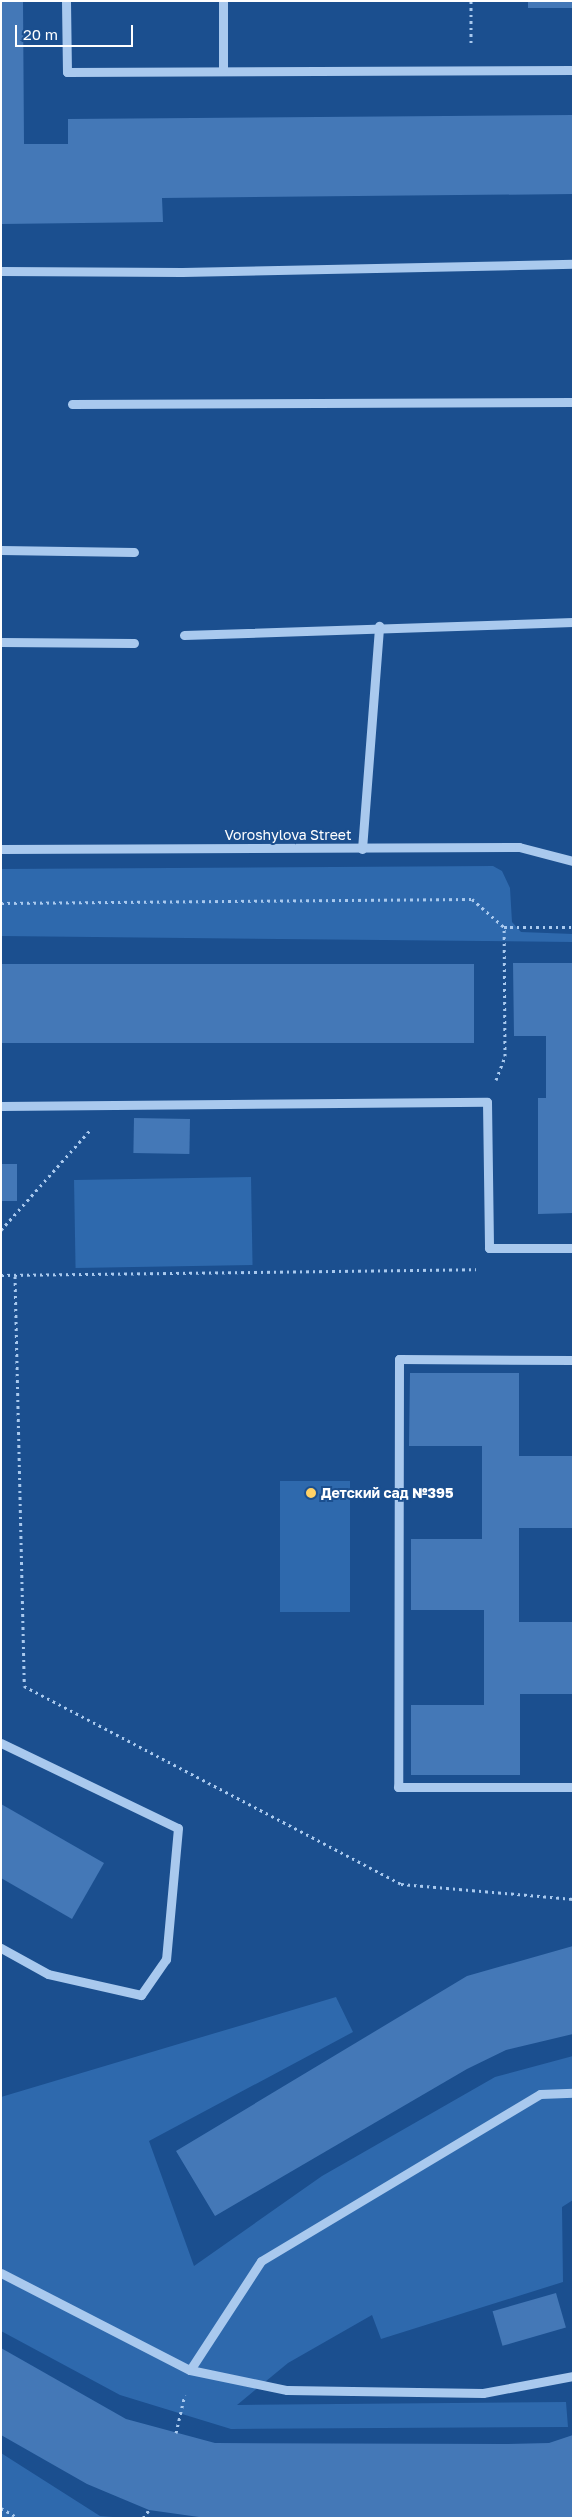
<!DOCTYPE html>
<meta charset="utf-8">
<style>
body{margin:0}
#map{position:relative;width:574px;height:2519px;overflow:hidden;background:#1b4f8f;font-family:"Golos Text",sans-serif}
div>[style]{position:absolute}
.green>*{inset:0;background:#2e69ad;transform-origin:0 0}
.building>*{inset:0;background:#4478b7;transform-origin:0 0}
.path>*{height:3px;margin-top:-1.5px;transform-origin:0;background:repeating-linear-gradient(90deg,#a9c9ee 0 2.5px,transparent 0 6.5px)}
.minor>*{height:9px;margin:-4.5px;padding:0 4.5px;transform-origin:4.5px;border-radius:4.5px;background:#a9c9ee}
.dots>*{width:14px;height:14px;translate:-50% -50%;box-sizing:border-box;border:2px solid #1b4f8f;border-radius:50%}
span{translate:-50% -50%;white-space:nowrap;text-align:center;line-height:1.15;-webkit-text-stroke:4px #1b4f8f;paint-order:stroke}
.street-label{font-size:14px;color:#fff}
.poi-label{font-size:14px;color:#fff;font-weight:700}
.left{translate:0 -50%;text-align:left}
.frame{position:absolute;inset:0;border:2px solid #fff;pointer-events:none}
.scale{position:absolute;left:15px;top:25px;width:118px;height:22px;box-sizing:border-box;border:2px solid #fff;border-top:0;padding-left:6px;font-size:15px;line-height:18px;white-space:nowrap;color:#fff;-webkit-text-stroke:4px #1b4f8f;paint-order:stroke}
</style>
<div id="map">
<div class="green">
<i style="clip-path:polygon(493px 866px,502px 871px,510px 888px,512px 922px,521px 932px,573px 934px,573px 942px,1px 936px,1px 869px)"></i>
<i style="left:251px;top:1177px;width:88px;height:177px;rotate:89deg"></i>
<i style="left:280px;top:1481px;width:70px;height:131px"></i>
<i style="clip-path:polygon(336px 1997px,353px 2032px,149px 2141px,194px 2266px,322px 2176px,495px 2077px,573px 2056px,573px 2200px,562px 2207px,563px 2282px,381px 2339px,372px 2315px,288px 2363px,237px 2405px,566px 2402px,568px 2427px,231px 2429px,120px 2395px,1px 2331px,1px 2097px)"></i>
<i style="clip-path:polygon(1px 2453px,100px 2516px,126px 2518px,1px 2518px)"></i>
</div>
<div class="building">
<i style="clip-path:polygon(1px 1px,23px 1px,24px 144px,68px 144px,68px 119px,573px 115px,573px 194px,162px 198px,163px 222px,1px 224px)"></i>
<i style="left:528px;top:1px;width:45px;height:7px"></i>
<i style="clip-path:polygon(513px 963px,573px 963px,573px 1213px,538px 1214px,538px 1098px,546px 1098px,546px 1036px,514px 1036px)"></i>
<i style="left:1px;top:964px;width:473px;height:79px"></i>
<i style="left:134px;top:1118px;width:56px;height:35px;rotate:1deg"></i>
<i style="left:1px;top:1164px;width:16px;height:37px"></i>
<i style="clip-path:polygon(410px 1373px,519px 1373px,519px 1456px,573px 1456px,573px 1528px,519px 1528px,519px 1622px,573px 1622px,573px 1694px,520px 1694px,520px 1775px,411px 1775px,411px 1705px,484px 1705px,484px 1610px,411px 1610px,411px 1539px,482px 1539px,482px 1446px,409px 1446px)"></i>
<i style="clip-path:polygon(1px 1804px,104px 1863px,72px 1919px,1px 1878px)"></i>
<i style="clip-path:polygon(573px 1946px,573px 2034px,506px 2050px,467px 2069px,215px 2216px,176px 2151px,467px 1976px)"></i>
<i style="left:556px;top:2293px;width:36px;height:66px;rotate:74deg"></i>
<i style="clip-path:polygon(1px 2348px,126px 2419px,215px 2443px,505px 2444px,549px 2443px,573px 2435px,573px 2518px,206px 2518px,149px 2510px,87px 2484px,1px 2435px)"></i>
</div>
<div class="path">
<i style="left:471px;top:1px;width:44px;rotate:90deg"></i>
<i style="left:1px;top:903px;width:471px;rotate:-0.5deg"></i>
<i style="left:472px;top:899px;width:43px;rotate:41.2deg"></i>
<i style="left:504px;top:927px;width:69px"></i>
<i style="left:496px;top:1080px;width:26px;rotate:-69deg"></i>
<i style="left:505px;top:1056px;width:129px;rotate:-90.4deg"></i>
<i style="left:1px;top:1230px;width:134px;rotate:-48.3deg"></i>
<i style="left:1px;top:1275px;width:475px;rotate:-0.7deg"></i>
<i style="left:15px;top:1276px;width:410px;rotate:88.7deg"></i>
<i style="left:24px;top:1686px;width:426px;rotate:27.7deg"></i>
<i style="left:401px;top:1884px;width:173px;rotate:5deg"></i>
<i style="left:176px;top:2433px;width:39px;rotate:-77deg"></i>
<i style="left:1px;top:2508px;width:20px;rotate:30deg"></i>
<i style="left:143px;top:2518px;width:10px;rotate:-53deg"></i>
</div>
<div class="minor">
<i style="left:66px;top:1px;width:71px;rotate:89.2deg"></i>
<i style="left:67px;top:72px;width:506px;rotate:-0.23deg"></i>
<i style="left:223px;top:70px;width:69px;rotate:-90deg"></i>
<i style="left:1px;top:271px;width:181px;rotate:0.3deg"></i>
<i style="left:182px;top:272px;width:391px;rotate:-1.2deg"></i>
<i style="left:72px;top:404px;width:501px;rotate:-0.23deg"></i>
<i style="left:1px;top:550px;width:133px;rotate:0.9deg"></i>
<i style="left:184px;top:635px;width:389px;rotate:-1.9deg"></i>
<i style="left:1px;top:642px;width:133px;rotate:0.4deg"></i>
<i style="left:1px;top:849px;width:518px;rotate:-0.22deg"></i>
<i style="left:519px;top:847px;width:56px;rotate:14.5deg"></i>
<i style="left:362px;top:849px;width:224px;rotate:-85.6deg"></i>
<i style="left:1px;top:1106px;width:486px;rotate:-0.5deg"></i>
<i style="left:487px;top:1102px;width:146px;rotate:89.2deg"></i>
<i style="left:489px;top:1248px;width:84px"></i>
<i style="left:573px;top:1360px;width:174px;rotate:-179.7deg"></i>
<i style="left:399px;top:1359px;width:428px;rotate:90.1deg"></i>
<i style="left:398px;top:1787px;width:175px"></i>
<i style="left:1px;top:1743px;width:196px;rotate:25.7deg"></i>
<i style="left:178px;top:1828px;width:132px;rotate:95.2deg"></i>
<i style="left:166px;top:1959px;width:44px;rotate:124.8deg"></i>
<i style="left:141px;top:1995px;width:95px;rotate:-167.3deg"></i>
<i style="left:48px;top:1974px;width:54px;rotate:-151deg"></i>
<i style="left:1px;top:2273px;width:212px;rotate:27.2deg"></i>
<i style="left:190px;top:2370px;width:99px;rotate:11.7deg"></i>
<i style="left:287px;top:2390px;width:196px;rotate:0.9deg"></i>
<i style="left:483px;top:2393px;width:92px;rotate:-10.7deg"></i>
<i style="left:190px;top:2370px;width:130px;rotate:-56.9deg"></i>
<i style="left:261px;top:2261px;width:325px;rotate:-30.9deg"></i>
<i style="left:540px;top:2094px;width:33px;rotate:-2deg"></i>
</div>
<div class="dots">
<i style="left:311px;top:1493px;background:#ffd166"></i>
</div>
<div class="street-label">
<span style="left:288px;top:835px">Voroshylova Street</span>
</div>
<div class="poi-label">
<span class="left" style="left:321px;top:1493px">Детский сад №395</span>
</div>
<div class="frame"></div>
<div class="scale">20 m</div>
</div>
